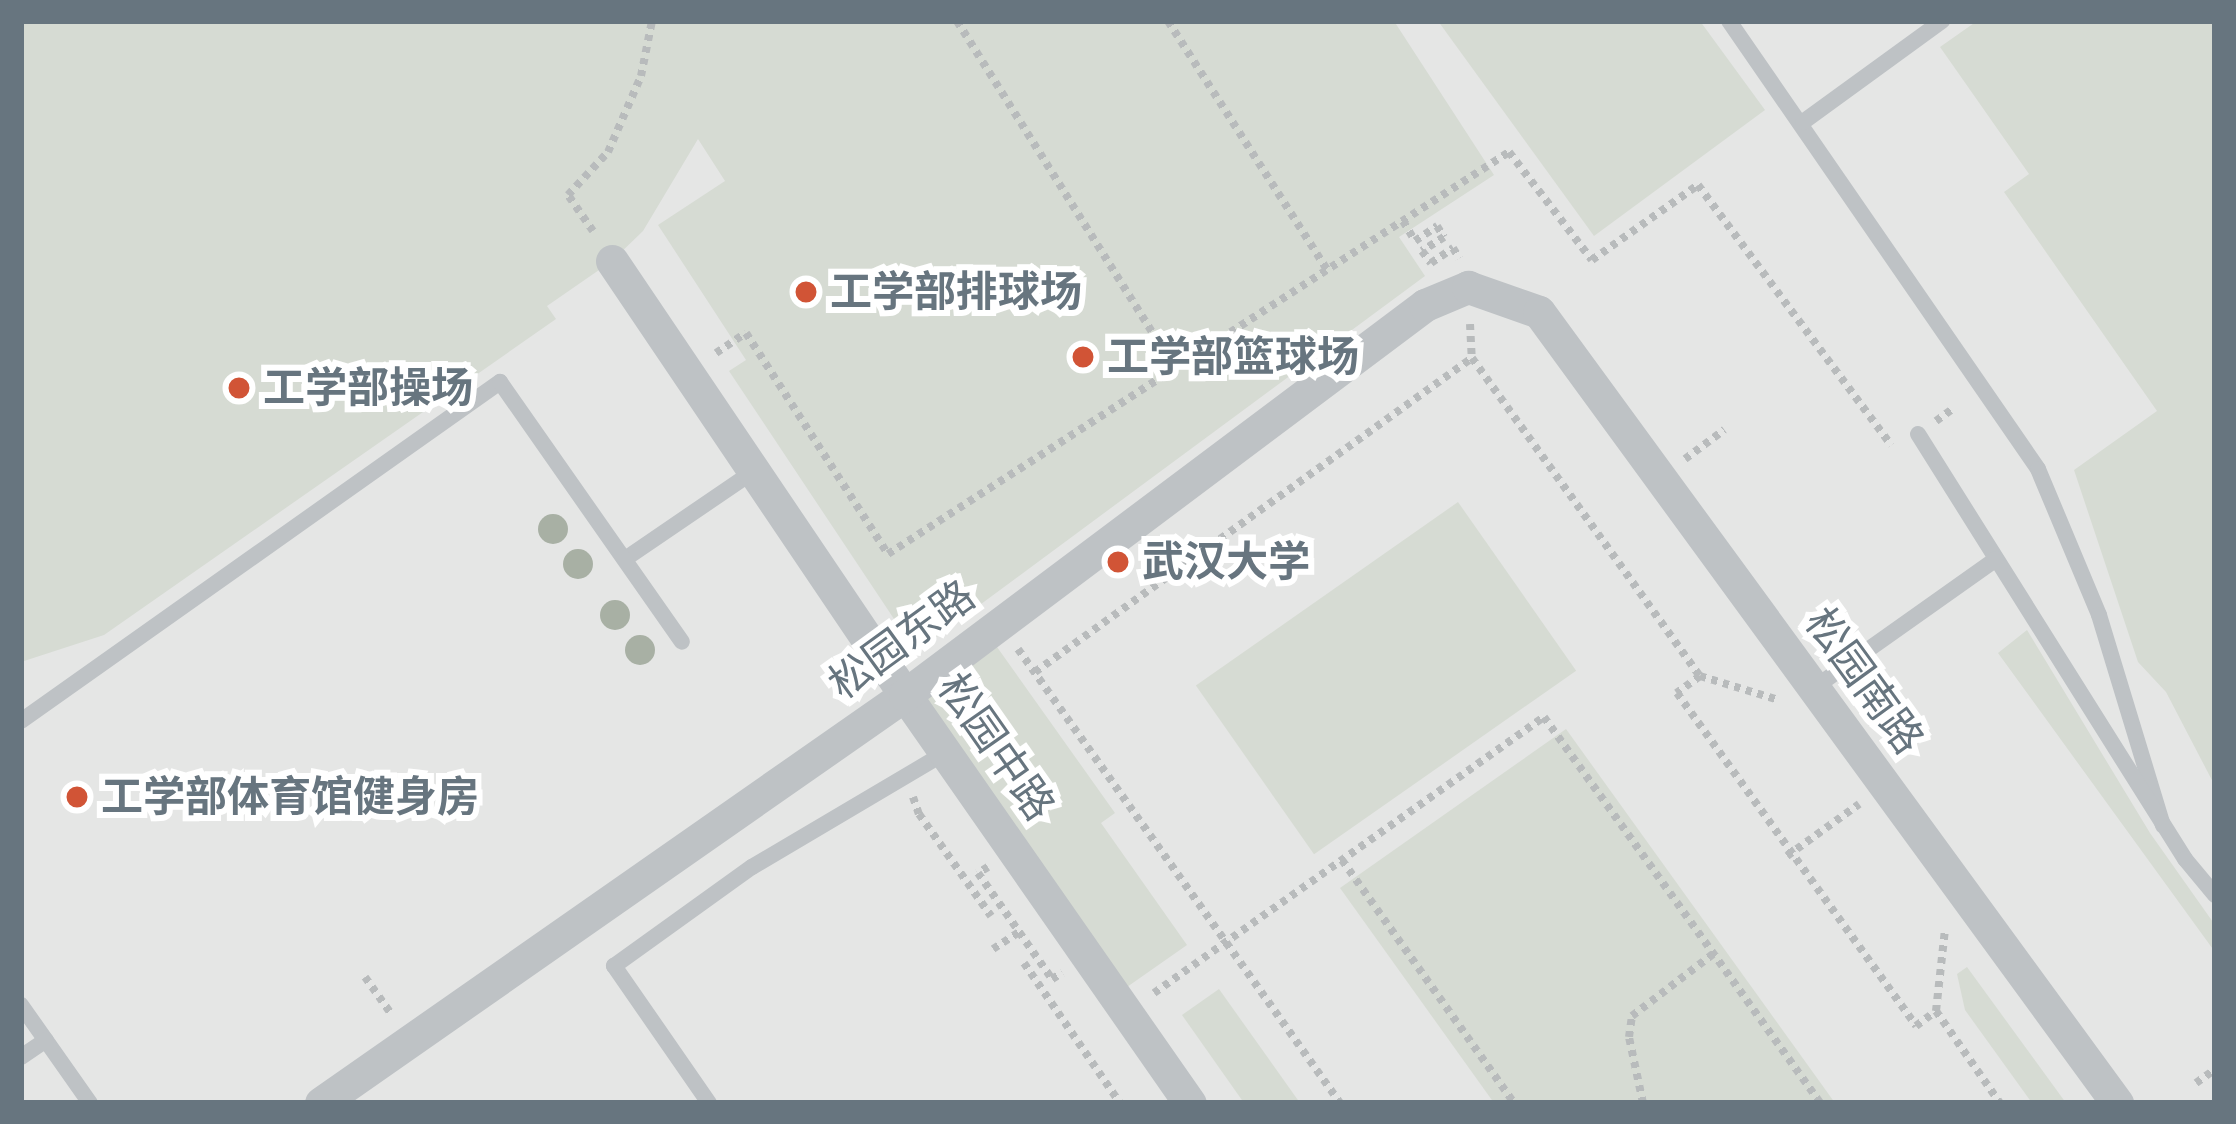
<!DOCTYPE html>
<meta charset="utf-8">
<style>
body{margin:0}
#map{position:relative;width:2236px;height:1124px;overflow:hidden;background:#f5f5f2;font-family:Roboto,"Noto Sans SC",sans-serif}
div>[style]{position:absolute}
.built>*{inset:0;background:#e5e6e5;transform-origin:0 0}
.green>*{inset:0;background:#d6dbd3;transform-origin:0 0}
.path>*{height:8px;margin-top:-4px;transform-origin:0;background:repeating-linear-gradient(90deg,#b8bbbc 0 6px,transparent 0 12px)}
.lane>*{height:16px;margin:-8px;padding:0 8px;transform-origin:8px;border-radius:8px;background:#bec2c5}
.street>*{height:33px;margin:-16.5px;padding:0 16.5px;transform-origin:16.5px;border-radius:16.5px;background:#bec2c5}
.trees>*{width:30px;height:30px;margin:-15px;border-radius:50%;background:#a8b0a4}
.dots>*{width:33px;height:33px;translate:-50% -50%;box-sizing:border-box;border:6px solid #fff;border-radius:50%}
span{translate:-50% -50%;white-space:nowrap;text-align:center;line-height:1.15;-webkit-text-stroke:12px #fff;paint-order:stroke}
.poi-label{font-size:42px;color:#67757f;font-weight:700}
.left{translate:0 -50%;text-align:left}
.street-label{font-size:42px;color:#67757f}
.frame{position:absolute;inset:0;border:24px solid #67757f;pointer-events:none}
</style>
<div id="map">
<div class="built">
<i style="left:21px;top:21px;width:2194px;height:1082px"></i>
</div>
<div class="green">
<i style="clip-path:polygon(21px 21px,1394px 21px,1494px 175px,1399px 237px,1425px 276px,916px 652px,729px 371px,746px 360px,658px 225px,725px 181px,698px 139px,643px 231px,612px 261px,547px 306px,556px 319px,104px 635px,21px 662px)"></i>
<i style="clip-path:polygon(1438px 21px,1700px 21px,1765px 110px,1594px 236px)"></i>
<i style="clip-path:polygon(1977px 21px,2215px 21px,2215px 786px,2166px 692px,2138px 662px,2074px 470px,2157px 411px,2004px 192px,2029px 174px,1940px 47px)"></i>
<i style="left:1458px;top:502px;width:206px;height:320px;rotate:55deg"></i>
<i style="clip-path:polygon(2027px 630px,2150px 833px,2215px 925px,2215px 952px,1998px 653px)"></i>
<i style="clip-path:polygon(997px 647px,1115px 813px,1101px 823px,1187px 945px,1127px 987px,926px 699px)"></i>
<i style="clip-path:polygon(1566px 729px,1835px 1103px,1494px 1103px,1340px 888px)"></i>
<i style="clip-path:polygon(1967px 967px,2066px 1103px,2032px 1103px,1965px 1010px,1957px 974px)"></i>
<i style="clip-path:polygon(1219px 989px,1300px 1103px,1244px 1103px,1182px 1015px)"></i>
</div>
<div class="path">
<i style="left:957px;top:21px;width:410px;rotate:57.9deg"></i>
<i style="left:1168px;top:21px;width:295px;rotate:57.4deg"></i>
<i style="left:1403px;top:221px;width:23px;rotate:59deg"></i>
<i style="left:1415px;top:241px;width:27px;rotate:-34deg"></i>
<i style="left:1437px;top:226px;width:13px;rotate:58deg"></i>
<i style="left:1444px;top:237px;width:26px;rotate:148deg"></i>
<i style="left:1422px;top:251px;width:15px;rotate:53deg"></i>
<i style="left:1431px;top:263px;width:27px;rotate:-34deg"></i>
<i style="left:1453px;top:248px;width:12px;rotate:59deg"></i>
<i style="left:593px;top:231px;width:44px;rotate:-124.8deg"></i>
<i style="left:568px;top:195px;width:59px;rotate:-47.1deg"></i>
<i style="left:608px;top:152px;width:83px;rotate:-66.5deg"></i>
<i style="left:641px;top:76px;width:56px;rotate:-78.7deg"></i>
<i style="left:1470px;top:324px;width:34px;rotate:87deg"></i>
<i style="left:1472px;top:358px;width:391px;rotate:54.4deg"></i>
<i style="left:1700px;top:676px;width:29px;rotate:144deg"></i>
<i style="left:1677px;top:693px;width:410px;rotate:54.3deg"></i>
<i style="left:1916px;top:1026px;width:25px;rotate:-37deg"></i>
<i style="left:1936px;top:1011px;width:112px;rotate:55.2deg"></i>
<i style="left:716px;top:353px;width:36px;rotate:-34deg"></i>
<i style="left:746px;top:333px;width:263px;rotate:57.3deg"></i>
<i style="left:888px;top:554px;width:740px;rotate:-32.92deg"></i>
<i style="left:1509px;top:152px;width:136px;rotate:52.5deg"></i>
<i style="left:1592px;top:260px;width:130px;rotate:-35.3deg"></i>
<i style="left:1698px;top:185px;width:324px;rotate:53.4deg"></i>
<i style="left:1936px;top:421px;width:22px;rotate:-36deg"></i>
<i style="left:1685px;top:459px;width:49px;rotate:-36.6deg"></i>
<i style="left:1018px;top:649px;width:557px;rotate:54.65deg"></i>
<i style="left:1035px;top:672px;width:538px;rotate:-35.7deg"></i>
<i style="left:1700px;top:676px;width:83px;rotate:16.9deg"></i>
<i style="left:913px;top:797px;width:18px;rotate:71deg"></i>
<i style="left:919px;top:814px;width:125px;rotate:54.8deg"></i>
<i style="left:1787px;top:856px;width:89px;rotate:-35.8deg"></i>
<i style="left:1342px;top:860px;width:298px;rotate:54.7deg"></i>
<i style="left:988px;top:867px;width:12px;rotate:149deg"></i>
<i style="left:978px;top:873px;width:129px;rotate:55.1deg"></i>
<i style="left:1052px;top:979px;width:12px;rotate:-31deg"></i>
<i style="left:993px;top:949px;width:31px;rotate:-33deg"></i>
<i style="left:1024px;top:963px;width:170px;rotate:55.6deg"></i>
<i style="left:365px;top:977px;width:47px;rotate:54.6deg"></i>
<i style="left:1154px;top:993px;width:478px;rotate:-35.3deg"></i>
<i style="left:1544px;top:717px;width:475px;rotate:54.4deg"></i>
<i style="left:1936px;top:1011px;width:82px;rotate:-83.7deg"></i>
<i style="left:2196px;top:1083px;width:24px;rotate:-36deg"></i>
<i style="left:1643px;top:1103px;width:67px;rotate:-102deg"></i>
<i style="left:1629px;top:1037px;width:21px;rotate:-82deg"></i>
<i style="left:1632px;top:1016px;width:102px;rotate:-37.4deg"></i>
</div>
<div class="lane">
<i style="left:1729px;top:21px;width:544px;rotate:55.4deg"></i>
<i style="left:2038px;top:469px;width:158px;rotate:67.3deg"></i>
<i style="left:2099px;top:615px;width:220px;rotate:73.1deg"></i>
<i style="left:1803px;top:122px;width:172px;rotate:-36deg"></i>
<i style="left:1918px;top:434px;width:502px;rotate:57.86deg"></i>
<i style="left:2185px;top:859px;width:47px;rotate:50.2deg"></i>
<i style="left:625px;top:559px;width:156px;rotate:-34.3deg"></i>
<i style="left:1814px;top:688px;width:223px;rotate:-35.3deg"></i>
<i style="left:21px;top:721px;width:587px;rotate:-35.29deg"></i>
<i style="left:500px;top:382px;width:317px;rotate:55deg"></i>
<i style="left:21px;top:1005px;width:120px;rotate:54.9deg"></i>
<i style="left:21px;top:1057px;width:30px;rotate:-34deg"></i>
<i style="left:709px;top:1103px;width:167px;rotate:-124.7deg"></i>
<i style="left:614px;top:966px;width:170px;rotate:-35.7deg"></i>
<i style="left:752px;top:867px;width:224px;rotate:-30.6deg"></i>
</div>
<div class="street">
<i style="left:612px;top:261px;width:524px;rotate:55.98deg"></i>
<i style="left:905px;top:695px;width:498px;rotate:55.1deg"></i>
<i style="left:321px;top:1103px;width:712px;rotate:-34.94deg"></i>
<i style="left:905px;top:695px;width:650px;rotate:-36.87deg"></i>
<i style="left:1425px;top:305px;width:47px;rotate:-22.7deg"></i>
<i style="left:1468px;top:287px;width:75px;rotate:19.4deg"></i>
<i style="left:1539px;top:312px;width:980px;rotate:53.84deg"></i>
</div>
<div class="trees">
<i style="left:553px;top:529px"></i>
<i style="left:578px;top:564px"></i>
<i style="left:615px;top:615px"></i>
<i style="left:640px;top:650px"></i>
</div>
<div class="dots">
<i style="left:806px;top:292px;background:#d15436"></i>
<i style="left:1083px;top:357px;background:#d15436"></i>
<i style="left:239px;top:388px;background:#d15436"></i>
<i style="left:1118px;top:562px;background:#d15436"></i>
<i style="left:77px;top:797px;background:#d15436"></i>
</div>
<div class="poi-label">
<span class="left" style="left:830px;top:292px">工学部排球场</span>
<span class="left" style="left:1107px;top:357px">工学部篮球场</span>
<span class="left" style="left:263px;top:388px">工学部操场</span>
<span class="left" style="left:1142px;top:562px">武汉大学</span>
<span class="left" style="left:101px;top:797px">工学部体育馆健身房</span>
</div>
<div class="street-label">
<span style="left:902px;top:640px;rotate:-36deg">松园东路</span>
<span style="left:1864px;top:681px;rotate:54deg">松园南路</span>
<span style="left:996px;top:747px;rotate:55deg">松园中路</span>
</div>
<div class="frame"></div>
</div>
